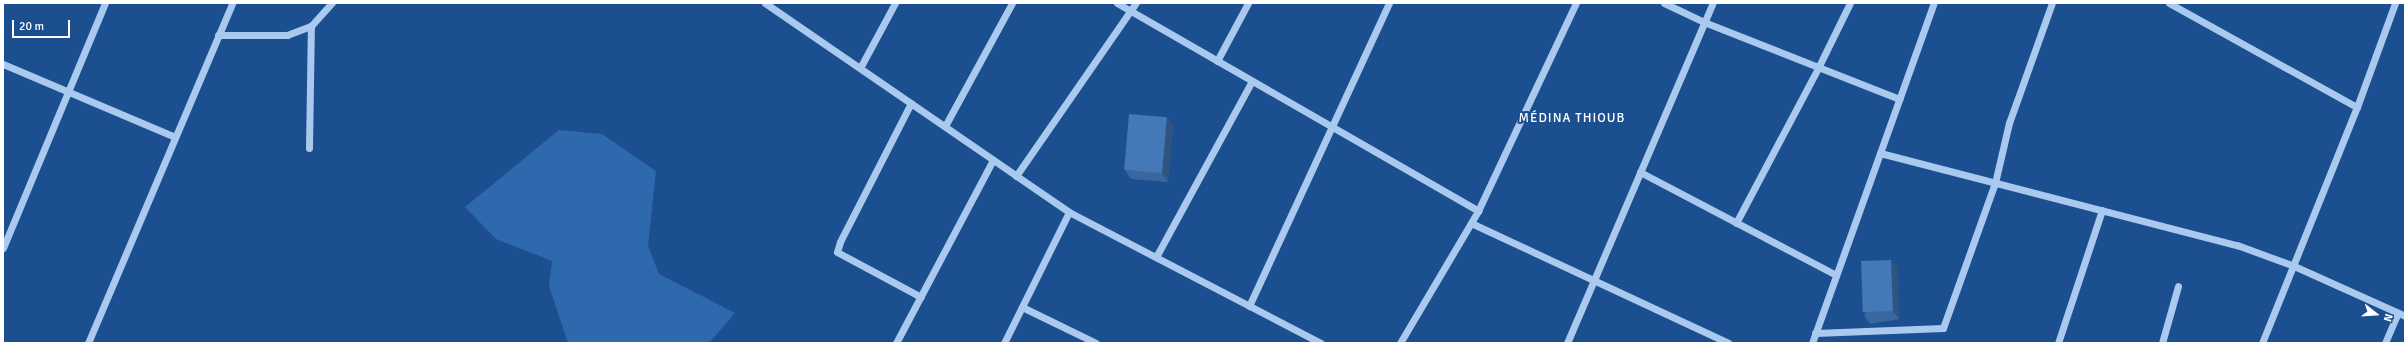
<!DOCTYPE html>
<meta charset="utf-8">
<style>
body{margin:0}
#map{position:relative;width:2408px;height:346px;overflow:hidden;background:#1b4f8f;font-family:Signika,sans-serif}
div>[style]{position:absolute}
.green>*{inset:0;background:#2e69ad}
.minor>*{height:7px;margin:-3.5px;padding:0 3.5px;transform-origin:3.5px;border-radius:3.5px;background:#a9c9ee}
.wall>*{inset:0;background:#3a679d}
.shaded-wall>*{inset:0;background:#305480}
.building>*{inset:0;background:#4478b7;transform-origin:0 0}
span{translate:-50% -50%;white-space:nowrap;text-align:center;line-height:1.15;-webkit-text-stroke:4px #1b4f8f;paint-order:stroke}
.quarter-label{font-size:13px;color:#fff;letter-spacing:1px}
.frame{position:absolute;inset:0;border:4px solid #fff;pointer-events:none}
.north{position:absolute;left:2356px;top:294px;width:40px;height:40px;-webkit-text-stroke:3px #1b4f8f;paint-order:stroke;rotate:107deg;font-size:11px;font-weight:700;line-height:16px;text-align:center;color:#fff}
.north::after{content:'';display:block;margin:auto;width:14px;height:18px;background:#fff;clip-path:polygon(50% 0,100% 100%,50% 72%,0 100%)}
.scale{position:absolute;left:12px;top:20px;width:58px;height:18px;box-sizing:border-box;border:2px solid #fff;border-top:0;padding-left:5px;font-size:12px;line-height:14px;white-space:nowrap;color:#fff;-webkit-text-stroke:3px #1b4f8f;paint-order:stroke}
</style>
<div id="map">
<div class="green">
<i style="clip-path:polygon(559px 130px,602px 134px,656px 171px,648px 246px,659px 274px,735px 313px,709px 343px,568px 343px,549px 286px,552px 261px,496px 239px,465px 207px)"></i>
</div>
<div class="minor">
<i style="left:765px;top:3px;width:369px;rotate:34.5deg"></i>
<i style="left:1069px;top:212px;width:284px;rotate:27.5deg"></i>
<i style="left:1117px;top:3px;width:417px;rotate:29.9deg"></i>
<i style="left:1664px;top:3px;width:44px;rotate:25.4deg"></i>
<i style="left:1704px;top:22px;width:210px;rotate:21.5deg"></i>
<i style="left:2169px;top:3px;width:215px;rotate:29deg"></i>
<i style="left:218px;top:35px;width:69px"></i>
<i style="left:287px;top:35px;width:26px;rotate:-21deg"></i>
<i style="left:311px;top:26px;width:31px;rotate:-48deg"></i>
<i style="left:1217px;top:61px;width:66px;rotate:-61.9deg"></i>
<i style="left:3px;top:64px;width:187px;rotate:23deg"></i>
<i style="left:860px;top:68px;width:74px;rotate:-61.7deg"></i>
<i style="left:911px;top:103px;width:156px;rotate:117.1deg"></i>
<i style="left:840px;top:242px;width:10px;rotate:107deg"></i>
<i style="left:837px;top:252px;width:95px;rotate:28.2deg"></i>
<i style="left:945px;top:126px;width:140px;rotate:-61.4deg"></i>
<i style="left:309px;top:148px;width:122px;rotate:-89.1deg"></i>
<i style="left:1880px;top:153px;width:369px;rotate:14.5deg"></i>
<i style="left:2237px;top:245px;width:61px;rotate:20.2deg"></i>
<i style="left:2294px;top:266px;width:122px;rotate:24.2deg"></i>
<i style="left:1640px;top:172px;width:221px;rotate:27.7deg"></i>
<i style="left:1016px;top:176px;width:211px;rotate:-55.3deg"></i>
<i style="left:1471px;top:223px;width:284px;rotate:25deg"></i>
<i style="left:1736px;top:223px;width:175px;rotate:-62.1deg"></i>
<i style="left:1818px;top:68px;width:72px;rotate:-63.8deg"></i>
<i style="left:3px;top:248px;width:265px;rotate:-67.4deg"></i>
<i style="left:1156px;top:257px;width:200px;rotate:-61.4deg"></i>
<i style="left:1249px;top:306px;width:334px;rotate:-65.2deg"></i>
<i style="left:1022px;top:307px;width:82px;rotate:25.9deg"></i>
<i style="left:1815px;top:333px;width:128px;rotate:-2.2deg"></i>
<i style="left:1943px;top:328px;width:154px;rotate:-70.3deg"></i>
<i style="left:1995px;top:183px;width:62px;rotate:-76.9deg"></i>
<i style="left:2009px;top:123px;width:127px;rotate:-70.3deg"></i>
<i style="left:88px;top:343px;width:369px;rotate:-67deg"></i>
<i style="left:896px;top:343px;width:207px;rotate:-62.1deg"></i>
<i style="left:1004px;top:343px;width:146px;rotate:-63.6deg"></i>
<i style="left:1400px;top:343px;width:153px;rotate:-59.4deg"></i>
<i style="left:1478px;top:211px;width:230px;rotate:-64.8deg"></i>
<i style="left:1567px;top:343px;width:370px;rotate:-66.8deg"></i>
<i style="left:1812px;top:343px;width:361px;rotate:-70.3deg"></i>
<i style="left:2058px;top:343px;width:140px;rotate:-71.7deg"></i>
<i style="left:2162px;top:343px;width:59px;rotate:-74.3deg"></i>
<i style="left:2262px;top:343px;width:254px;rotate:-68.1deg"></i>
<i style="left:2357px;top:107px;width:111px;rotate:-69.9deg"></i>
<i style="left:2385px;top:343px;width:33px;rotate:-67deg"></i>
</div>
<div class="wall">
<i style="clip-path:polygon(1173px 126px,1168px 182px,1131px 179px,1125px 170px)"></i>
<i style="clip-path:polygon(1897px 268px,1899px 319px,1870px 324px,1864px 315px)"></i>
</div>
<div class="shaded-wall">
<i style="clip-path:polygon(1167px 117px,1173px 126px,1168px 182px,1162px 173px)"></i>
<i style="clip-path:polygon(1891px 260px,1897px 268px,1899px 319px,1893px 311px)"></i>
</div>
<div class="building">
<i style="left:1129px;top:114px;width:38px;height:56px;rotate:5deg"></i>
<i style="left:1891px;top:260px;width:51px;height:30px;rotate:88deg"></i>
</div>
<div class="quarter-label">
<span style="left:1572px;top:118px">MÉDINA THIOUB</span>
</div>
<div class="frame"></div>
<div class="north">N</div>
<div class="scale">20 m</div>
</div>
